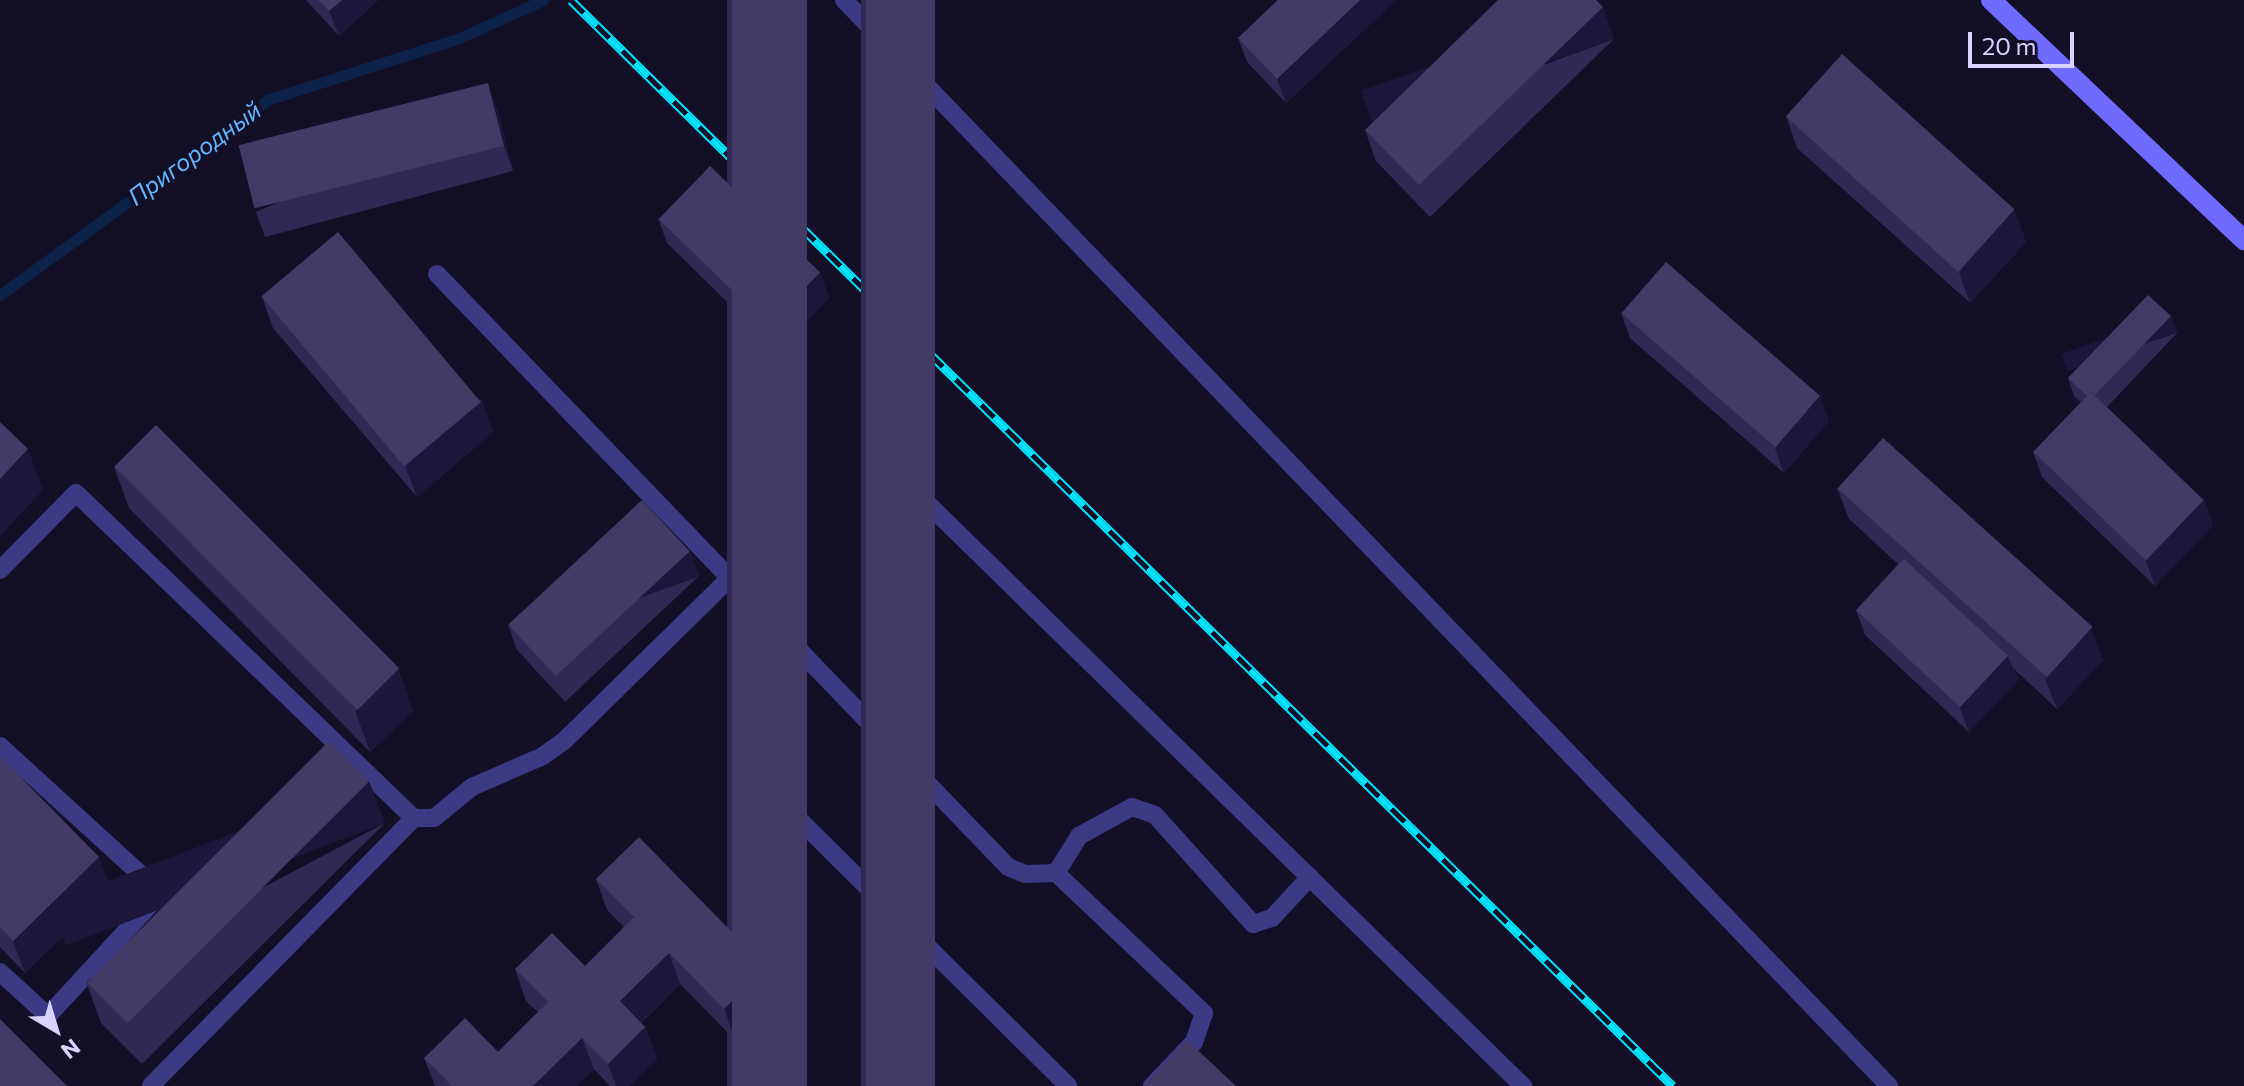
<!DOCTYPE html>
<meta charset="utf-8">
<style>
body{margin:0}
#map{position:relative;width:2244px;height:1086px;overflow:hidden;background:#130f26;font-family:Commissioner,sans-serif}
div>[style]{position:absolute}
.stream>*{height:11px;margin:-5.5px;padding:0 5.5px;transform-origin:5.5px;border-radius:5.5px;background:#0c2248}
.service>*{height:18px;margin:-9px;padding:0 9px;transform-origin:9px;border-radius:9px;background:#3d3a85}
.secondary>*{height:20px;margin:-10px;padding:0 10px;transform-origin:10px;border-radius:10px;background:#6f6bff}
.rail>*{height:9px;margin-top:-4.5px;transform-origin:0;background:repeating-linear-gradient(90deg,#130f26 0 18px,#00e5ff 0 36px);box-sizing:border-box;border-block:2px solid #00e5ff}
.wall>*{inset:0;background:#312854;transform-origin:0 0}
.shaded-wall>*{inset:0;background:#1d163a;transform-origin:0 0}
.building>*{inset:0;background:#433a66;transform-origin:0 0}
span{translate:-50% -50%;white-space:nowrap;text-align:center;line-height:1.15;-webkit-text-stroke:8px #130f26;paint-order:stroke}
.water-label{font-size:24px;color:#62b6ff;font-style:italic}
.north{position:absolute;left:16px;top:990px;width:80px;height:80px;-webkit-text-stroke:6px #130f26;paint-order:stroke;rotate:142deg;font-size:22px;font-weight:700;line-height:32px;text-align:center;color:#d9d4ff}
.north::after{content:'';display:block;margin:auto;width:28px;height:36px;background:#d9d4ff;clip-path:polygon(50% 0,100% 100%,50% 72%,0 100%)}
.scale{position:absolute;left:1968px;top:32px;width:106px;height:36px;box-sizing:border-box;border:4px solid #d9d4ff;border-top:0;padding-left:10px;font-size:24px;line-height:28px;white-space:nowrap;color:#d9d4ff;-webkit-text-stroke:6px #130f26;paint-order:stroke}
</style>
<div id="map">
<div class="stream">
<i style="left:0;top:295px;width:331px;rotate:-36.1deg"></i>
<i style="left:267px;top:100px;width:200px;rotate:-17.8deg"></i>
<i style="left:457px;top:39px;width:94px;rotate:-24.4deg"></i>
</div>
<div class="service">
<i style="left:844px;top:0;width:1507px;rotate:46.1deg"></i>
<i style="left:437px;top:274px;width:823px;rotate:46.08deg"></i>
<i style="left:1008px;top:867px;width:18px;rotate:22deg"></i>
<i style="left:1025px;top:874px;width:31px;rotate:-2deg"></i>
<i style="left:1056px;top:873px;width:204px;rotate:43.4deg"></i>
<i style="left:1204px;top:1013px;width:31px;rotate:109deg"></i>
<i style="left:1194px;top:1042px;width:61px;rotate:133.7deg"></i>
<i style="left:927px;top:503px;width:834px;rotate:44.37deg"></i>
<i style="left:0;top:570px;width:108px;rotate:-45.4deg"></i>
<i style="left:76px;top:493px;width:469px;rotate:43.9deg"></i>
<i style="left:414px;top:818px;width:375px;rotate:134.5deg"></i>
<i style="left:0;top:746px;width:218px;rotate:42.4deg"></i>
<i style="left:161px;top:893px;width:167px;rotate:132.6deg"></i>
<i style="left:48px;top:1016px;width:65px;rotate:-137.5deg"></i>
<i style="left:754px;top:775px;width:442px;rotate:44.7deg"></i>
<i style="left:414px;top:818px;width:20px"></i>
<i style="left:434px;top:818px;width:49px;rotate:-39.2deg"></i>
<i style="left:472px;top:787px;width:77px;rotate:-23.6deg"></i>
<i style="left:543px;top:756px;width:27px;rotate:-36deg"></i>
<i style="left:565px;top:740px;width:228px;rotate:-44.5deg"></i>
<i style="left:1056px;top:873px;width:44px;rotate:-58.1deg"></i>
<i style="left:1079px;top:836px;width:60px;rotate:-28.7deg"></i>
<i style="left:1132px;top:807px;width:24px;rotate:19deg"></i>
<i style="left:1155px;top:815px;width:147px;rotate:48deg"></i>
<i style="left:1253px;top:924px;width:20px;rotate:-18deg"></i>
<i style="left:1272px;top:918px;width:56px;rotate:-47.2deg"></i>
</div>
<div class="secondary">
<i style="left:1991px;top:0;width:349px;rotate:43.5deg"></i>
</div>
<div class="rail">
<i style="left:571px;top:0;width:1547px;rotate:44.58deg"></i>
</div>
<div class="wall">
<i style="clip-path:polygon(306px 0,378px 0,339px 36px)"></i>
<i style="left:727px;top:0;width:80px;height:1515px"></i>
<i style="left:861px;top:0;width:74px;height:1517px"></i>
<i style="clip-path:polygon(1278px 0,1396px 0,1286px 103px,1247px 62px,1238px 38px)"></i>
<i style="clip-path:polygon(1614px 39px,1430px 217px,1376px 161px,1365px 130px)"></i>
<i style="clip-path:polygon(497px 108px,513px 171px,265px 237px,256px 212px)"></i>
<i style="clip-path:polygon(1786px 116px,2014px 210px,2026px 242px,1970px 303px,1797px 148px)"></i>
<i style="clip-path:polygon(658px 218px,820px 273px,829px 298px,777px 351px,667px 243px)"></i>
<i style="clip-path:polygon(262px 297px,482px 401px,493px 432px,417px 497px,273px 328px)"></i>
<i style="clip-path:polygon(1621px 313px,1829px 421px,1784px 473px,1630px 338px)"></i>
<i style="clip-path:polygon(2171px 316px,2177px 333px,2107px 407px,2204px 500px,2213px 525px,2155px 586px,2042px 477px,2033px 452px,2081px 402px,2074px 396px,2068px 378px)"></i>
<i style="clip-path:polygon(114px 467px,398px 669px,413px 711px,370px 752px,129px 508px)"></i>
<i style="clip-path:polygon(1837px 488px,2091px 628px,2103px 660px,2057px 709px,2014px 669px,2018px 680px,1969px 732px,1865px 635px,1856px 610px,1898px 564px,1849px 519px)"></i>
<i style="clip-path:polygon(690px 551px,699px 576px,565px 702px,517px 650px,508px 625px)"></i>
<i style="clip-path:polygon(0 756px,111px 889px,25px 973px,0 947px)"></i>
<i style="clip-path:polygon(385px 823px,142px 1064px,101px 1023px,86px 981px)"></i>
<i style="clip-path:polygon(596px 879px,779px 999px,736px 1041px,680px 984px,641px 1023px,645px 1027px,657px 1059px,629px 1086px,610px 1086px,594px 1069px,576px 1086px,435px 1086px,424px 1058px,498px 1052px,538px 1012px,526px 1001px,515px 969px,585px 966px,624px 927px,607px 910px)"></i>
</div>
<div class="shaded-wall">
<i style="clip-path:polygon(342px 0,378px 0,339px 36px,329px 11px)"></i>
<i style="clip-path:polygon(1360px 0,1396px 0,1286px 103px,1277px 79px)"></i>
<i style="left:1603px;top:7px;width:34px;height:256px;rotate:71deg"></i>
<i style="clip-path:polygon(488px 83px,497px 108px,513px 171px,504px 146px)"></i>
<i style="clip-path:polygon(2014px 210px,2026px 242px,1970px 303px,1959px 272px)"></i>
<i style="clip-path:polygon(820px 273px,829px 298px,777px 351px,768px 326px)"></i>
<i style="left:2171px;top:316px;width:18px;height:116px;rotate:71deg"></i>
<i style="clip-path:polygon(1820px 396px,1829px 421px,1784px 473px,1775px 448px)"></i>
<i style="clip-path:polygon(482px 401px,493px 432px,417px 497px,405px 466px)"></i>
<i style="clip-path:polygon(28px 449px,43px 490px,0 536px,0 479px)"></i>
<i style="clip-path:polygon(2204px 500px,2213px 525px,2155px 586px,2146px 561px)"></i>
<i style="left:690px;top:551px;width:27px;height:184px;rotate:70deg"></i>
<i style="clip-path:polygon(2091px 628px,2103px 660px,2057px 709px,2045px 678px)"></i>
<i style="clip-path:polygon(2008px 656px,2018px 680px,1969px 732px,1960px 707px)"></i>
<i style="clip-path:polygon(398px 669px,413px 711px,370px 752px,355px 711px)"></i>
<i style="left:369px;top:781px;width:45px;height:342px;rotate:69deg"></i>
<i style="clip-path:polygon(99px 857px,111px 889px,25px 973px,13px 941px)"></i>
<i style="clip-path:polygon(669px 953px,680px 984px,631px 1032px,620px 1001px)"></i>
<i style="clip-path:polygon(767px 968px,779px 999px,736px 1041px,724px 1009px)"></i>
<i style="clip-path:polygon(645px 1027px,657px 1059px,629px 1086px,616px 1086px,608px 1064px)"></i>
<i style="clip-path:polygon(582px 1038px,594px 1069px,576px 1086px,533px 1086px)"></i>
</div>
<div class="building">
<i style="clip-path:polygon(319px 0,342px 0,329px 11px)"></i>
<i style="left:732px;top:0;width:75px;height:1515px"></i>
<i style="left:866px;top:0;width:69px;height:1517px"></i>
<i style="clip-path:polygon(1278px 0,1360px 0,1277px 79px,1238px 38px)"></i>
<i style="clip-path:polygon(1498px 0,1596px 0,1603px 7px,1419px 185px,1365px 130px)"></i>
<i style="left:1842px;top:54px;width:232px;height:84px;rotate:42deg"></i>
<i style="left:488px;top:83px;width:65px;height:257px;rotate:76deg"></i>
<i style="left:710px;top:166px;width:153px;height:74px;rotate:44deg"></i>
<i style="left:338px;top:232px;width:222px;height:100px;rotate:50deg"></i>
<i style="left:1666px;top:262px;width:204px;height:68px;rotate:41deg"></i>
<i style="clip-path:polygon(2148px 295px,2171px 316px,2095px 395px,2091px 392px,2087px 396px,2068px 378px)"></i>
<i style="left:2091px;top:392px;width:156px;height:83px;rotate:44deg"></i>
<i style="clip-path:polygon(0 422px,28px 449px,0 479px)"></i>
<i style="left:156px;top:425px;width:344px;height:59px;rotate:45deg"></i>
<i style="left:1883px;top:438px;width:282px;height:68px;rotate:42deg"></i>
<i style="left:642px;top:500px;width:70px;height:183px;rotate:47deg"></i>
<i style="left:1904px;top:559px;width:142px;height:70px;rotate:43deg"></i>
<i style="left:329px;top:741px;width:57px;height:342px;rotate:45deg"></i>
<i style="clip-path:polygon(0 756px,99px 857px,13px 941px,0 927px)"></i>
<i style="clip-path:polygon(639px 837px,767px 968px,724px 1009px,669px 953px,620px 1001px,645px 1027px,608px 1064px,582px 1038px,533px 1086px,452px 1086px,424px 1058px,465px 1018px,498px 1052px,548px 1002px,515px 969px,552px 933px,585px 966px,634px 917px,596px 879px)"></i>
<i style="clip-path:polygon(0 1019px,67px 1086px,0 1086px)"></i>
<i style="clip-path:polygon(1187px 1040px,1236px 1086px,1146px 1086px,1145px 1085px)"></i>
</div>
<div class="water-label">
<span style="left:194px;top:153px;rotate:-36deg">Пригородный</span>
</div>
<div class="north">N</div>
<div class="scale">20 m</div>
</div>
